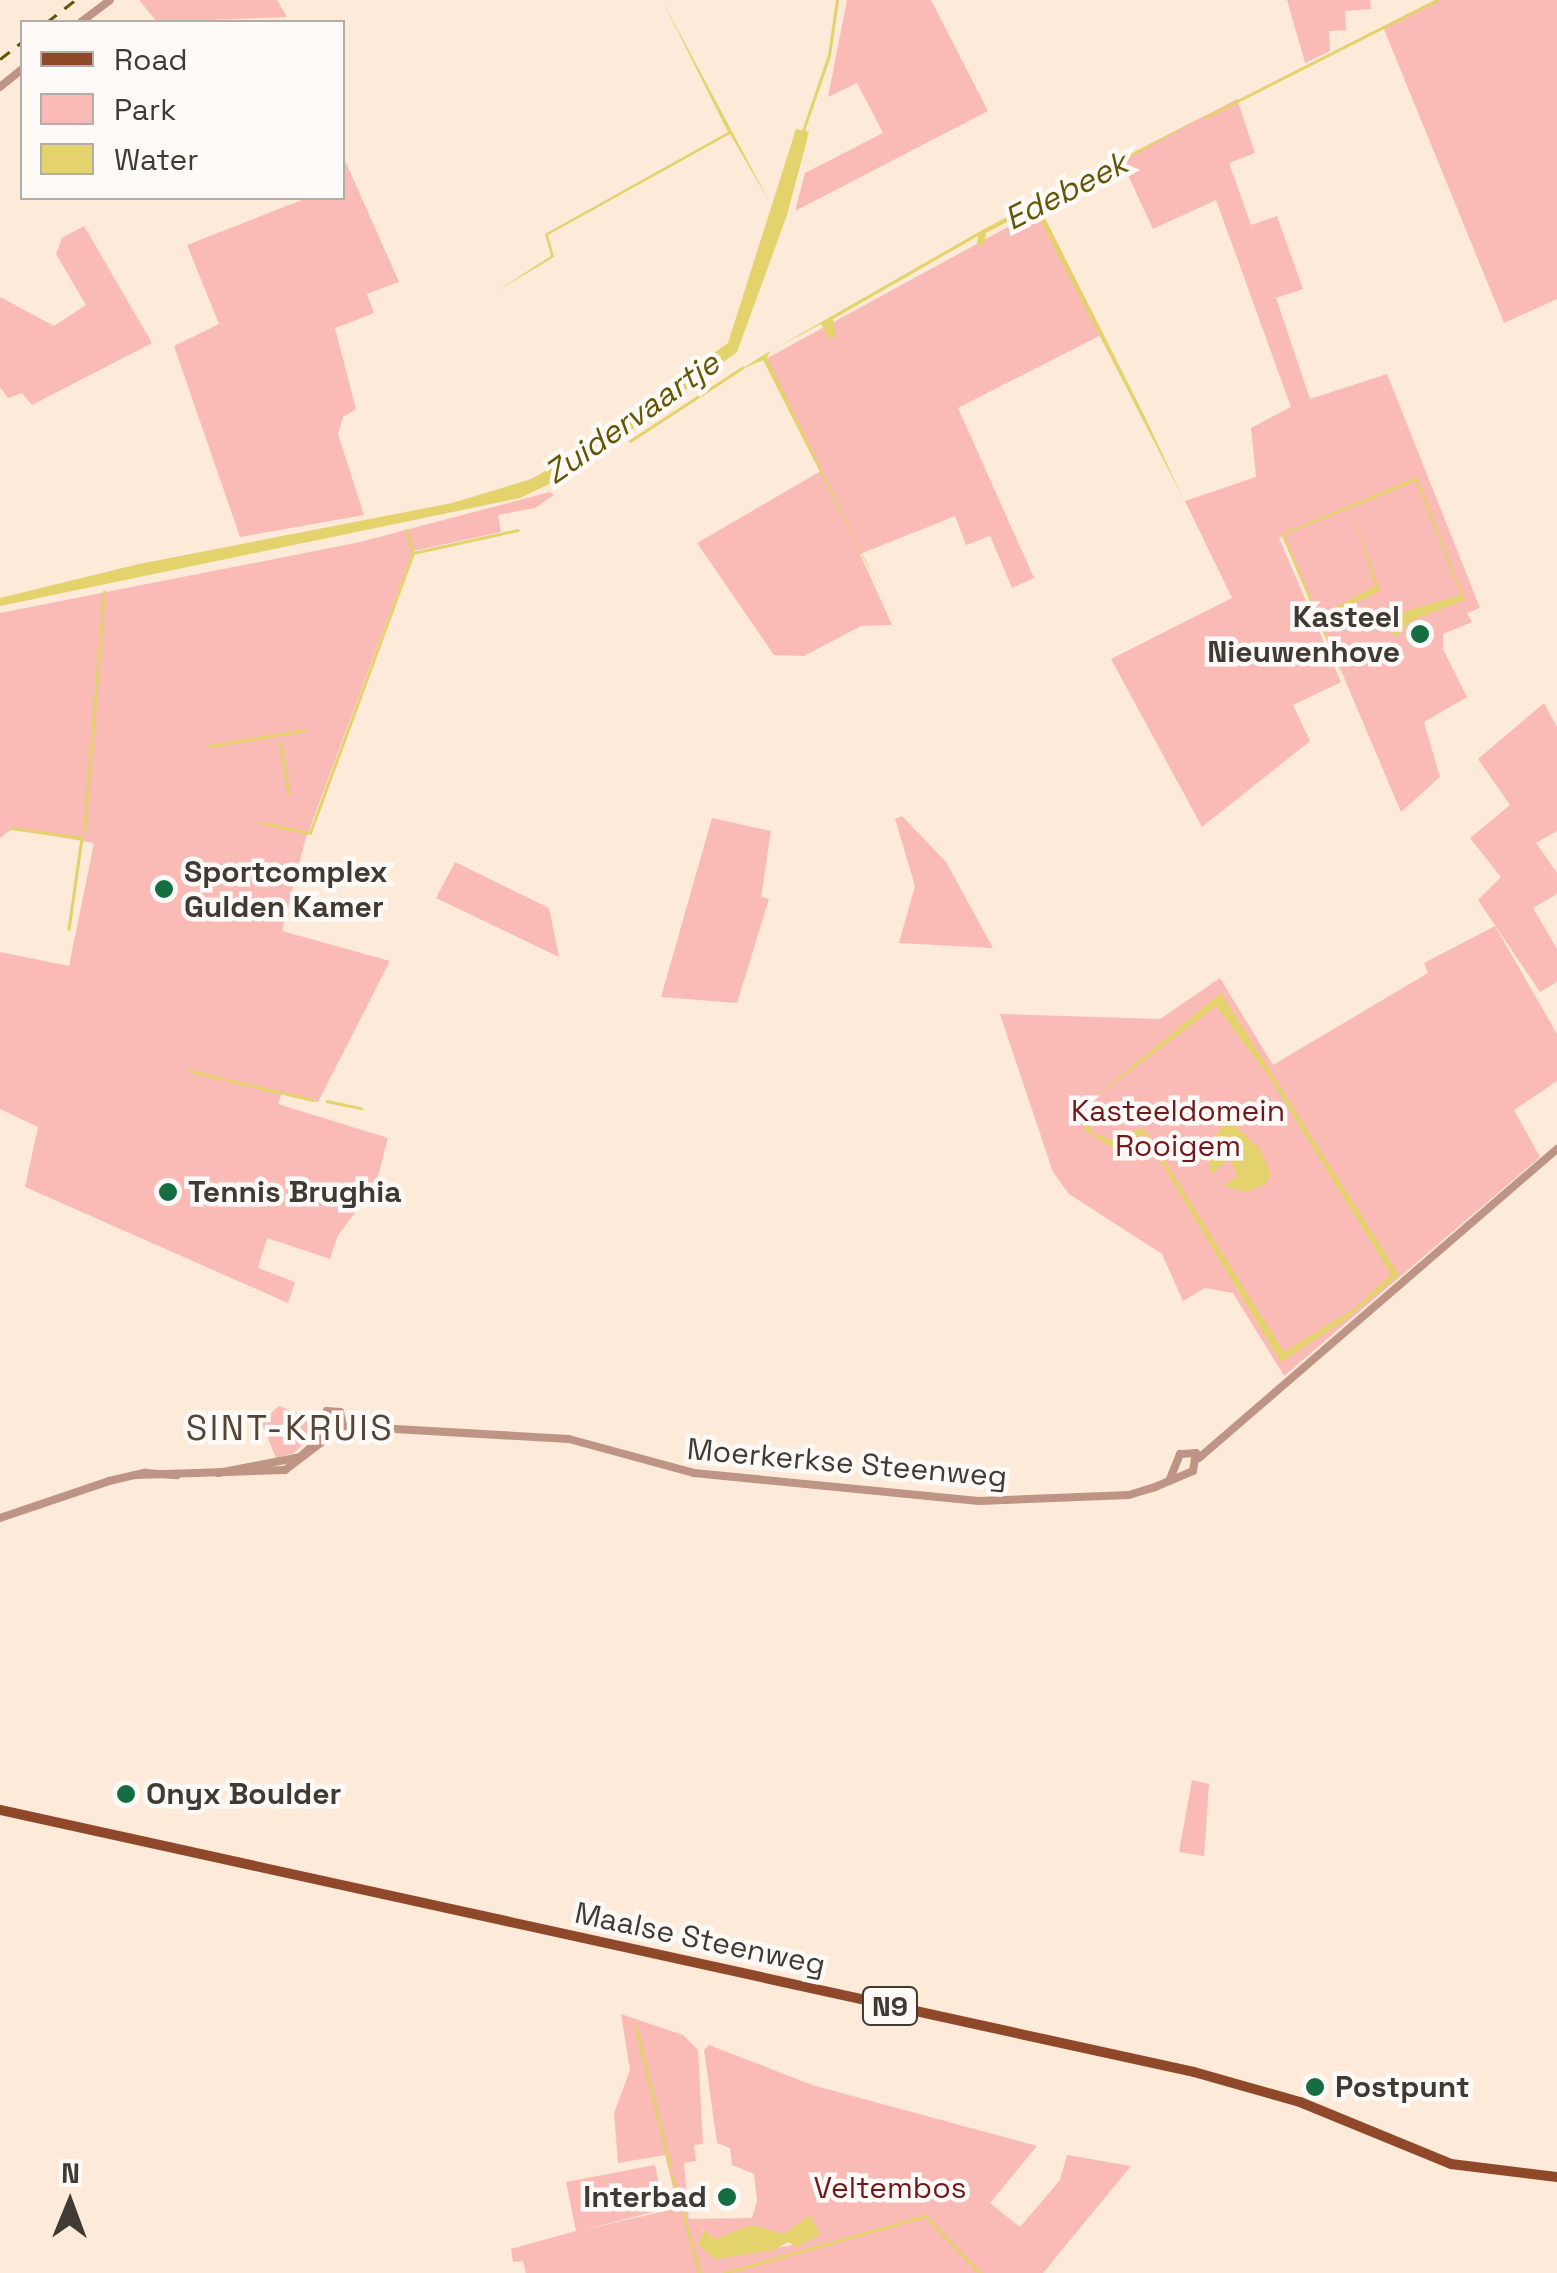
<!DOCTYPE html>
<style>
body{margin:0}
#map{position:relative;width:1557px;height:2273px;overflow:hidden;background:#feead9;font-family:"Space Grotesk",sans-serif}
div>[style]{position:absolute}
.green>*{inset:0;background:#fabbb6}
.water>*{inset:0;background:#e4d26d}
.stream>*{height:2.5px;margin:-1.25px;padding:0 1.25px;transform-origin:1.25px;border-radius:1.25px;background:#e4d26d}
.ferry>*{height:2.5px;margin-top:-1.25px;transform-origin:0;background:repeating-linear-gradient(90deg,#635705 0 12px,transparent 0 22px)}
.tertiary>*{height:8px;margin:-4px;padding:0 4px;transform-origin:4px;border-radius:4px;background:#be9584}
.primary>*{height:10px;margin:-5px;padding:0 5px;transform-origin:5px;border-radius:5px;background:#8f482a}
.dots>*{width:28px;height:28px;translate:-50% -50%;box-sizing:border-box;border:5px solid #fefaf7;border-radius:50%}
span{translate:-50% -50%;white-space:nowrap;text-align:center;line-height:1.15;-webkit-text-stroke:9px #fefaf7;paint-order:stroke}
.shield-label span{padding:2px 8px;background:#fefaf7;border:2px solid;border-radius:8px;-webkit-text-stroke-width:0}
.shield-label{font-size:28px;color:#413a33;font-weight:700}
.poi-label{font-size:30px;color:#413a33;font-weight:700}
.right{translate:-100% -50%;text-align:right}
.left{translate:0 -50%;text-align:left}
.park-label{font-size:30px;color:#71181b}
.street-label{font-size:30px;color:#413a33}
.water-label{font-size:32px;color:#635705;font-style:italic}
.quarter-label{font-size:35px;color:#554537;letter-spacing:2.5px}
.legend{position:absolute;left:20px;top:20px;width:325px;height:180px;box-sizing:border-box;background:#fefaf7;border:2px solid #b2ada9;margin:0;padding:12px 18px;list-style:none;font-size:30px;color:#413a33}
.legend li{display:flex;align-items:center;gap:20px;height:50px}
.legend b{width:50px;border:2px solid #b2ada9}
.north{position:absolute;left:20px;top:2153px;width:100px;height:100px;-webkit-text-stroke:8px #fefaf7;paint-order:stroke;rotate:1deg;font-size:28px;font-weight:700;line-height:40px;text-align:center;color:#413a33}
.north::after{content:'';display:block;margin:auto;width:35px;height:45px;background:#413a33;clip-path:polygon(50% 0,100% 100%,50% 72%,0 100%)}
</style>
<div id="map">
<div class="green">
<i style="clip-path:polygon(139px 0,277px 0,287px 17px,157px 22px)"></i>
<i style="clip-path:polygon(847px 0,931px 0,988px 111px,795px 211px,805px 173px,883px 133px,857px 83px,828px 97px)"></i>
<i style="clip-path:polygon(1287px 0,1370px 0,1371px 9px,1345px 11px,1346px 30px,1329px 31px,1330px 51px,1305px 63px)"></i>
<i style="clip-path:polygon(1439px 0,1557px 0,1557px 299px,1504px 323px,1383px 27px)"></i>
<i style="clip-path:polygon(1237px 99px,1255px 153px,1229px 163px,1251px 225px,1277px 216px,1303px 289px,1276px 298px,1310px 399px,1387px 374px,1480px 608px,1467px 613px,1472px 622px,1443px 634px,1443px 649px,1467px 697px,1424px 722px,1440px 777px,1401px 812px,1284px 536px,1279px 538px,1341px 682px,1293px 705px,1310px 741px,1202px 827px,1111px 659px,1232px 598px,1185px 501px,1256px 477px,1251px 428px,1291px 407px,1216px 200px,1153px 229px,1121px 160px)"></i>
<i style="clip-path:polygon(343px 156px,399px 282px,367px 294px,374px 313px,335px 328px,356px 409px,343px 417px,338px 434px,364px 515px,240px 537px,174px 346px,219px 324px,187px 245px,307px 198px,342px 198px)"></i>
<i style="clip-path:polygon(1039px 210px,1101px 335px,958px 408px,1034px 578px,1012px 588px,990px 536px,966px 545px,955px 516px,860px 554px,892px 625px,861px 626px,804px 656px,774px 655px,697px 543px,821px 471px,764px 360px)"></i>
<i style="clip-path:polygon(84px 226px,152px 343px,32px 405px,22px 393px,8px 398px,0 387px,0 297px,54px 326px,86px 305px,56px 254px,62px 238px)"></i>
<i style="clip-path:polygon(550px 492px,554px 495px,535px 508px,498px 515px,501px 532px,413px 551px,305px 841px,282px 931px,390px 961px,318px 1102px,282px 1092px,278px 1104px,388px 1138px,375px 1187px,338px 1235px,330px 1259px,267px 1238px,258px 1268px,295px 1282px,288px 1303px,25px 1187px,38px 1127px,0 1109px,0 952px,69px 966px,94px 843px,12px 829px,0 838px,0 613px,360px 542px)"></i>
<i style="clip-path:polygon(1544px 703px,1557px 727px,1557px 831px,1536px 843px,1557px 873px,1557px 894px,1533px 908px,1557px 949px,1557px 982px,1540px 992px,1478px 900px,1501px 877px,1470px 838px,1510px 805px,1478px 759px)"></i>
<i style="clip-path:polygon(902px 816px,946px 862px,993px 948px,899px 943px,915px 886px,895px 819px)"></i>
<i style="clip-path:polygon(712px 818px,771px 831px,761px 897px,769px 899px,737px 1003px,661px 997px)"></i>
<i style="clip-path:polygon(455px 862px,549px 908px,559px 957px,436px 898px)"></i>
<i style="clip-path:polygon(1495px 926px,1557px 1034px,1557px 1081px,1514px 1110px,1540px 1157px,1284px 1376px,1233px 1293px,1205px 1288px,1183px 1301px,1162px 1254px,1069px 1194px,1053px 1172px,1000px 1014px,1160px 1019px,1220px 978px,1273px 1065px,1428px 973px,1424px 963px)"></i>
<i style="clip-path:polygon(279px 1406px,305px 1416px,314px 1433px,294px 1453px,276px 1458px,264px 1428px,252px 1430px)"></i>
<i style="clip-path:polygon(1192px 1780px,1209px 1784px,1204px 1856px,1179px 1852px)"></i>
<i style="clip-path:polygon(evenodd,621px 2014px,683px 2035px,698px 2050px,703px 2144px,694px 2145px,696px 2161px,684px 2163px,689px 2219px,752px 2218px,757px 2201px,754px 2174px,732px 2165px,730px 2148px,717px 2143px,704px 2050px,709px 2045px,812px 2085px,1037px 2146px,990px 2203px,1020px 2227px,1060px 2180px,1067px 2155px,1131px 2166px,1043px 2273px,526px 2273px,523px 2261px,513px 2262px,511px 2249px,576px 2231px,566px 2182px,655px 2165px,664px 2209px,583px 2230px,678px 2208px,665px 2155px,618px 2163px,614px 2113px,630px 2070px,621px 2014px,810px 2215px,820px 2235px,798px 2244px,716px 2259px,700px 2245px,703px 2230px,715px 2239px,751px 2225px,784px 2234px,810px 2215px)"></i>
</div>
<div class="water">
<i style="clip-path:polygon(662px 0,769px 201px,730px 134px,548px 235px,554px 257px,497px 291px,551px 256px,545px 234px,728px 132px)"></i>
<i style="clip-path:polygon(1206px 115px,1040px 208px,1145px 417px,1184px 500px,1034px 208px,986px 233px,984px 245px,977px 244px,978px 236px,833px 319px,836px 337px,828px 337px,821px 324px,776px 348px,984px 229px)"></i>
<i style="clip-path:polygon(796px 129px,809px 132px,787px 215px,737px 352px,570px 475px,564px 460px,728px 343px)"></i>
<i style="clip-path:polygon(770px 351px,767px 358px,881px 592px,763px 360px,740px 370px)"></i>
<i style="clip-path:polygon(560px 463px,566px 476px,520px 498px,0 606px,0 598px,139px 564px,452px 503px,531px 479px)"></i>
<i style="clip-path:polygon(1417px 477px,1465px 600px,1412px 620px,1396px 637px,1387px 626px,1405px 611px,1461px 595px,1416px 481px,1284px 535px,1319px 616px,1375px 586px,1354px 514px,1380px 591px,1320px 619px,1344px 681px,1281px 534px)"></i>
<i style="clip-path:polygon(1221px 993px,1399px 1275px,1345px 1320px,1281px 1362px,1144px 1134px,1112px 1148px,1084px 1130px,1090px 1108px,1091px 1133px,1112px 1140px,1142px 1128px,1148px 1134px,1284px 1352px,1356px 1307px,1391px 1274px,1268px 1075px,1216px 1006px,1084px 1106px)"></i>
<i style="clip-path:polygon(1223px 1125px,1234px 1125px,1260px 1149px,1271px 1175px,1266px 1184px,1246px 1192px,1223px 1186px,1238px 1176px,1229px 1159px,1209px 1176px,1209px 1147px)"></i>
<i style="clip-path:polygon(810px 2215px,820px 2235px,796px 2247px,788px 2242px,774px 2250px,716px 2259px,698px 2245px,704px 2230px,715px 2239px,751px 2225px,784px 2234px)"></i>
</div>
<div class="stream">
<i style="left:1206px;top:117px;width:259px;rotate:-26.9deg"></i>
<i style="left:802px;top:134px;width:83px;rotate:-71.1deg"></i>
<i style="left:829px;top:55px;width:56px;rotate:-81.7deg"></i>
<i style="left:630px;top:441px;width:134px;rotate:-33.1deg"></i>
<i style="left:407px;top:530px;width:24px;rotate:75deg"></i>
<i style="left:413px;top:553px;width:107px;rotate:-12.4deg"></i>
<i style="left:280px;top:742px;width:53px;rotate:80.2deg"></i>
<i style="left:209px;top:746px;width:97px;rotate:-9.5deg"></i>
<i style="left:263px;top:823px;width:48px;rotate:12deg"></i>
<i style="left:310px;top:833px;width:298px;rotate:-69.8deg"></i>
<i style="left:11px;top:828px;width:72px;rotate:8deg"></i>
<i style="left:82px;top:838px;width:92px;rotate:98.1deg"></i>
<i style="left:84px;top:832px;width:241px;rotate:-85.2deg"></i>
<i style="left:188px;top:1070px;width:34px;rotate:15deg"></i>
<i style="left:227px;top:1080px;width:88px;rotate:13.1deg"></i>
<i style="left:327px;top:1101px;width:35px;rotate:12deg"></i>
<i style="left:636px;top:2026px;width:147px;rotate:76.2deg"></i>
<i style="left:673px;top:2177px;width:100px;rotate:74.3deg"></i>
<i style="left:724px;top:2273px;width:210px;rotate:-15.8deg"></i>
<i style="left:926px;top:2216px;width:79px;rotate:46.5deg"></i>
</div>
<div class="ferry">
<i style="left:47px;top:22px;width:36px;rotate:-38deg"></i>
<i style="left:0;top:59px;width:28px;rotate:-38deg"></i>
</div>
<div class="tertiary">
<i style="left:81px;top:22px;width:36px;rotate:-37deg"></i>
<i style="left:0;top:87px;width:28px;rotate:-39deg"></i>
<i style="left:343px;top:1426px;width:226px;rotate:3.3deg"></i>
<i style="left:569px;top:1439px;width:130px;rotate:15.2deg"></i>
<i style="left:694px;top:1473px;width:286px;rotate:5.6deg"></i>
<i style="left:979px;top:1501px;width:150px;rotate:-2.3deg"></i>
<i style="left:1129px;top:1495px;width:27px;rotate:-17deg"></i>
<i style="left:1155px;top:1487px;width:41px;rotate:-22.8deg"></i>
<i style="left:1193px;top:1471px;width:18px;rotate:-81deg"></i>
<i style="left:1196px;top:1453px;width:16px;rotate:176deg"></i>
<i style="left:1180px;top:1454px;width:29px;rotate:112deg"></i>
<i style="left:1199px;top:1458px;width:473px;rotate:-40.8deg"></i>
<i style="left:218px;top:1473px;width:84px;rotate:-11deg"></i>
<i style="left:300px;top:1457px;width:25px;rotate:-42deg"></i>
<i style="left:319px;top:1440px;width:30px;rotate:-75deg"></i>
<i style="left:327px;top:1411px;width:13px;rotate:4deg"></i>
<i style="left:340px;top:1412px;width:14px;rotate:78deg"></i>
<i style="left:135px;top:1475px;width:150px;rotate:-1.9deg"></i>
<i style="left:285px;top:1470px;width:73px;rotate:-37.2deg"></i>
<i style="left:0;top:1518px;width:115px;rotate:-18.7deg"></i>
<i style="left:109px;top:1481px;width:37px;rotate:-13deg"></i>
<i style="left:145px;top:1473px;width:32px;rotate:4deg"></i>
</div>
<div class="primary">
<i style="left:0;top:1810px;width:1222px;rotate:12.38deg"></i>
<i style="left:1194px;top:2072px;width:110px;rotate:15.8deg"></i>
<i style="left:1300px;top:2102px;width:163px;rotate:22.3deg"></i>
<i style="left:1451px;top:2164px;width:107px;rotate:7deg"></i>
</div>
<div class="dots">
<i style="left:1420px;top:634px;background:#156e42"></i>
<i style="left:164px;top:889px;background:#156e42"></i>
<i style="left:168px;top:1192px;background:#156e42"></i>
<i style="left:126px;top:1794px;background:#156e42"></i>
<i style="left:1315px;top:2087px;background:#156e42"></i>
<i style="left:727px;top:2197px;background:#156e42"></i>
</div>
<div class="shield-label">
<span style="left:890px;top:2006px">N9</span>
</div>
<div class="poi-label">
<span class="right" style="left:1400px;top:634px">Kasteel<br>Nieuwenhove</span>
<span class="left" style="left:184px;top:889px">Sportcomplex<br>Gulden Kamer</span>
<span class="left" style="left:188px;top:1192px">Tennis Brughia</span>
<span class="left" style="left:146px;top:1794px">Onyx Boulder</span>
<span class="left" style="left:1335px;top:2087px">Postpunt</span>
<span class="right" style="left:707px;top:2197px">Interbad</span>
</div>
<div class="park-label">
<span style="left:1178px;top:1128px">Kasteeldomein<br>Rooigem</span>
<span style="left:890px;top:2188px">Veltembos</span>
</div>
<div class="street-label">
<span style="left:847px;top:1463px;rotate:5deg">Moerkerkse Steenweg</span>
<span style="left:700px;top:1939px;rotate:12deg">Maalse Steenweg</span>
</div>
<div class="water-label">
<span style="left:1066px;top:191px;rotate:-27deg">Edebeek</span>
<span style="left:632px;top:418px;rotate:-35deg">Zuidervaartje</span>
</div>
<div class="quarter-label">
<span style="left:290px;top:1428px">SINT-KRUIS</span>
</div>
<ul class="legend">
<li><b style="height:12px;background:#8f482a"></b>Road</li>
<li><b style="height:28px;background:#fabbb6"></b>Park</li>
<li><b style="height:28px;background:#e4d26d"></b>Water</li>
</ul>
<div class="north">N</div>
</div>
